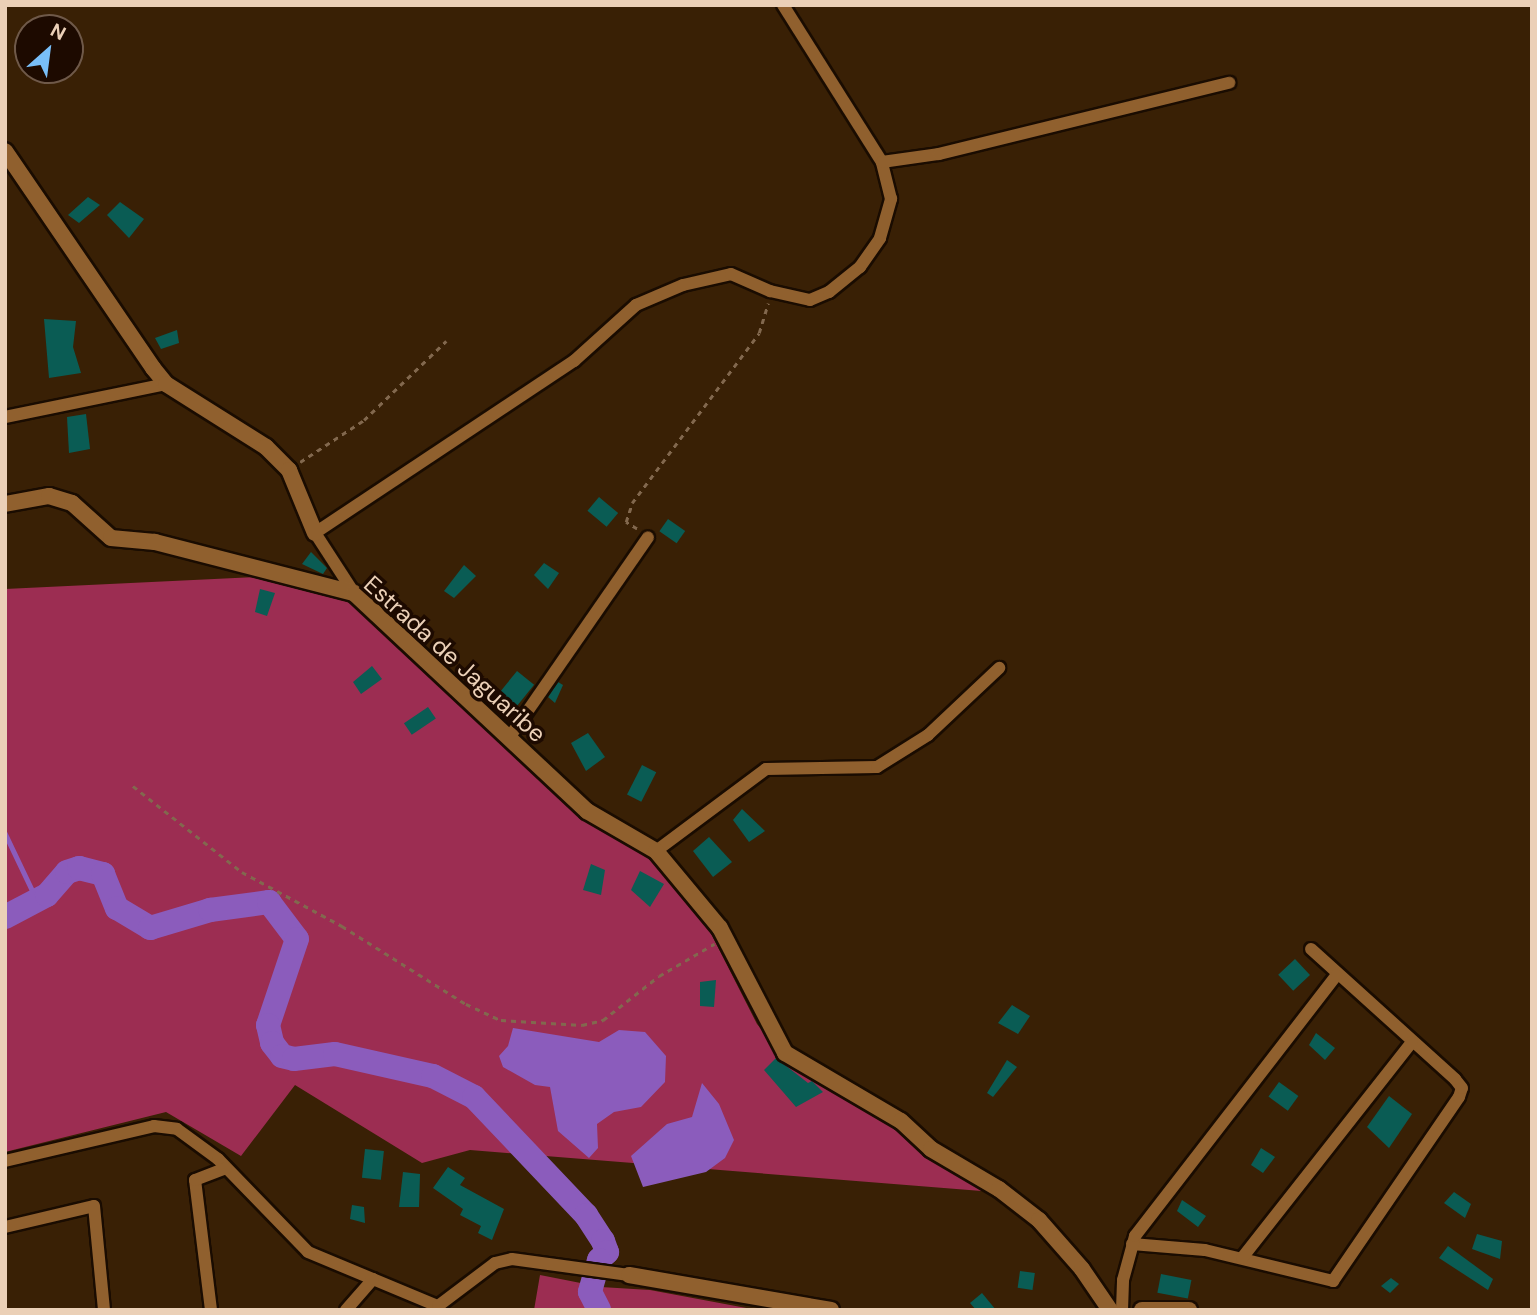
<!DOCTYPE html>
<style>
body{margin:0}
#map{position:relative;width:1537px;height:1315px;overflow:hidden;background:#392005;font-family:"DM Sans",sans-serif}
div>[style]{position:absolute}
.forest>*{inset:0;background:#9c2d52}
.water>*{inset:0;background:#8b5cbc}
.stream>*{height:4.5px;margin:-2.25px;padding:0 2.25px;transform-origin:2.25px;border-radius:2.25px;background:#8b5cbc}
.river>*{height:24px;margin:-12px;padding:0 12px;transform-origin:12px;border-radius:12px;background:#8b5cbc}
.building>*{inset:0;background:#0a5c54;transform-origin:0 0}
.path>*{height:2.5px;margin-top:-1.25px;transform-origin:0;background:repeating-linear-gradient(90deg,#82684e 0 5px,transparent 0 10px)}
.roads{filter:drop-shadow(2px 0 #1a0c01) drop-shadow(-2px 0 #1a0c01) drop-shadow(0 2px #1a0c01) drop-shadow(0 -2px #1a0c01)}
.minor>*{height:12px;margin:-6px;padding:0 6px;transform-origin:6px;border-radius:6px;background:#90602e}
.tertiary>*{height:16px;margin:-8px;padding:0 8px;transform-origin:8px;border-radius:8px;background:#90602e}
span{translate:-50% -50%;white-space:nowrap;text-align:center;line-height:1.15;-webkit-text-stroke:7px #1d0a00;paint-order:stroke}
.street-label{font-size:24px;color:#ebd0b7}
.frame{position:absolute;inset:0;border:7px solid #ebd0b7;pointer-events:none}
.north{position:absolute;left:14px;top:14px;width:70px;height:70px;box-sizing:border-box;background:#1d0a00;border:2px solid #6f5949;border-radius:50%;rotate:28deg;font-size:19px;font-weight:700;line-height:28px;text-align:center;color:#ebd0b7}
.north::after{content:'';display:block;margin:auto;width:24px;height:32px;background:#79bff8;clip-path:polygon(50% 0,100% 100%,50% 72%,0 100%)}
</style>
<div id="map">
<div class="forest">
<i style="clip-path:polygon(258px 577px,343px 596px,554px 791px,649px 853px,696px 904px,757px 1024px,783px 1056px,994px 1192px,470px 1150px,422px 1163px,295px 1085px,241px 1156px,166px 1112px,5px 1152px,5px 589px)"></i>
<i style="clip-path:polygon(540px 1275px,601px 1287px,650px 1290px,757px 1310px,534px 1310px)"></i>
</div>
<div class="water">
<i style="clip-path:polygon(513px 1028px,599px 1042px,619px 1030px,645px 1032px,666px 1056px,665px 1082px,641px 1107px,614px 1112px,597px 1124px,598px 1148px,589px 1158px,558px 1131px,550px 1087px,535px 1085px,503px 1067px,499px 1056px,508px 1046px)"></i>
<i style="clip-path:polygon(702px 1083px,719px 1104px,734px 1140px,725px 1158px,706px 1172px,643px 1187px,631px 1156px,667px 1124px,692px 1117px)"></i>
</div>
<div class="stream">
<i style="left:5px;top:833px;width:74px;rotate:64.5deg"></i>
</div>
<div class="river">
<i style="left:5px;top:917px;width:47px;rotate:-27.6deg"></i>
<i style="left:47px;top:895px;width:30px;rotate:-49deg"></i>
<i style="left:67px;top:872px;width:13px;rotate:-18deg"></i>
<i style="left:79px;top:868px;width:25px;rotate:14deg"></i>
<i style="left:103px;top:874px;width:37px;rotate:68deg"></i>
<i style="left:117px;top:908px;width:39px;rotate:31deg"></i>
<i style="left:150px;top:928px;width:63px;rotate:-16.7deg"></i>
<i style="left:210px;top:910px;width:60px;rotate:-7.7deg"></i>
<i style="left:269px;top:902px;width:46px;rotate:52.9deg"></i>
<i style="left:297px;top:939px;width:91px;rotate:108.6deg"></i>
<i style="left:268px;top:1025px;width:18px;rotate:77deg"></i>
<i style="left:272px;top:1043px;width:16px;rotate:52deg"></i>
<i style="left:282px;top:1056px;width:12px;rotate:14deg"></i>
<i style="left:294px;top:1059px;width:41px;rotate:-7deg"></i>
<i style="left:335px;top:1054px;width:100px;rotate:12.7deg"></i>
<i style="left:433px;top:1076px;width:46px;rotate:27.1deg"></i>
<i style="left:474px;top:1097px;width:163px;rotate:46.5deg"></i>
<i style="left:586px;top:1215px;width:31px;rotate:57deg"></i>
<i style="left:603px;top:1241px;width:12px;rotate:70deg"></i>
<i style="left:607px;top:1252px;width:11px;rotate:135deg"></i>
<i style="left:599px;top:1260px;width:33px;rotate:106deg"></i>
<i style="left:590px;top:1292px;width:20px;rotate:63deg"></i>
</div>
<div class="building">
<i style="clip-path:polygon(88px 197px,100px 205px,79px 223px,68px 215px)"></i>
<i style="clip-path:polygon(120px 202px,144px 219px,129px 238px,107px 215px)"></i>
<i style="clip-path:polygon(44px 319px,76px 321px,73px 347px,81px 373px,49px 378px)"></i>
<i style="clip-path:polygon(177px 330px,179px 343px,161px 349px,155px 338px)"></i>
<i style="clip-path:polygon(86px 414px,90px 449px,69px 453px,67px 417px)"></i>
<i style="left:599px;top:497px;width:25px;height:18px;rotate:40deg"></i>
<i style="left:668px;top:519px;width:21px;height:15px;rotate:35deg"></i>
<i style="clip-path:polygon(311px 552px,327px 568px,323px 574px,302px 564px)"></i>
<i style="clip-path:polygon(544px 563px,559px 573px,548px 589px,534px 575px)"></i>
<i style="clip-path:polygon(464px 565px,476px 576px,454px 598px,444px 591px)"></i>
<i style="clip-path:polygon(260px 589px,275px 593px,267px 616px,255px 612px)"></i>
<i style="clip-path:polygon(372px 666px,382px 679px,361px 694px,353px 682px)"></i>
<i style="left:517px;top:671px;width:22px;height:40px;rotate:39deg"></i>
<i style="clip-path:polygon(558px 682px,563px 685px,555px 703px,548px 697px)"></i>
<i style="left:428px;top:707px;width:14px;height:29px;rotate:56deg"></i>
<i style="clip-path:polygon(588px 733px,605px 757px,586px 771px,571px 743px)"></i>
<i style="left:642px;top:765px;width:16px;height:33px;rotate:27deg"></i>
<i style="clip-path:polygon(742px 809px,765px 831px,749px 842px,733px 820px)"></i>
<i style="clip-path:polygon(709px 837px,732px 862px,713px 877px,693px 851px)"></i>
<i style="clip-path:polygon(591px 864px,605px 870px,601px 895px,583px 890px)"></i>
<i style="clip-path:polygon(640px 871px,664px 884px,650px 907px,631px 890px)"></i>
<i style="left:1295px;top:959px;width:22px;height:23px;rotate:47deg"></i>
<i style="clip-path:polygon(716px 980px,714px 1007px,700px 1006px,700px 982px)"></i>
<i style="clip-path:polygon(1012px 1005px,1030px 1016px,1018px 1034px,998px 1023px)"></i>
<i style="clip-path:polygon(1316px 1033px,1335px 1048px,1325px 1060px,1309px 1045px)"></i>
<i style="clip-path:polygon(776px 1058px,808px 1083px,812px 1081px,823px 1092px,796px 1107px,764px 1070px)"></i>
<i style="clip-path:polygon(1007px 1060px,1017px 1067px,993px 1097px,987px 1093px)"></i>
<i style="left:1279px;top:1082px;width:24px;height:18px;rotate:36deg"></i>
<i style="clip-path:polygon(1389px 1096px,1412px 1114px,1389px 1148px,1367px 1127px)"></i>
<i style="clip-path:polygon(1261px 1148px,1275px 1157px,1263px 1173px,1251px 1165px)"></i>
<i style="left:365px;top:1149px;width:19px;height:29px;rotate:6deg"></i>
<i style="clip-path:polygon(448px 1167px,465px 1178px,460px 1185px,504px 1209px,492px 1240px,478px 1233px,481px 1226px,460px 1215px,463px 1209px,433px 1188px)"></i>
<i style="clip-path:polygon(403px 1172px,420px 1174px,419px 1207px,399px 1207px)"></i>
<i style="clip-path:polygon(1454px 1192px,1471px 1204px,1465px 1218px,1444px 1203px)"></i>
<i style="clip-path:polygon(1182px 1200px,1206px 1216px,1198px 1227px,1177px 1211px)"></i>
<i style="clip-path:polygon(352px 1205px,364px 1207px,365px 1223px,350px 1219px)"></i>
<i style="clip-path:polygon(1477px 1234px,1502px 1241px,1500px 1259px,1472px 1249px)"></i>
<i style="clip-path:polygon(1448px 1246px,1493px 1279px,1488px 1290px,1439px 1258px)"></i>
<i style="left:1020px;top:1271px;width:15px;height:17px;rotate:8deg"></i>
<i style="left:1161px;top:1274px;width:31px;height:19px;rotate:11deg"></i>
<i style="clip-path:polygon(1391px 1278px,1399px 1284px,1390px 1293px,1381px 1286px)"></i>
<i style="clip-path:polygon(982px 1293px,996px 1310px,976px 1310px,970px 1303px)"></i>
</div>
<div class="path">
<i style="left:300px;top:462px;width:77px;rotate:-33.3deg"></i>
<i style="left:364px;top:420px;width:114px;rotate:-43.9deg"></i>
<i style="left:637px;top:529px;width:13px;rotate:-148deg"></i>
<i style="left:626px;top:522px;width:20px;rotate:-72deg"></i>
<i style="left:632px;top:503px;width:212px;rotate:-53.2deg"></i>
<i style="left:759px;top:333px;width:31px;rotate:-73deg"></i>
<i style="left:133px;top:786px;width:139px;rotate:38.3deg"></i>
<i style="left:242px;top:872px;width:114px;rotate:28.4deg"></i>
<i style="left:342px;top:926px;width:146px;rotate:32.2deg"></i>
<i style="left:466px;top:1004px;width:38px;rotate:25deg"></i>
<i style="left:501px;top:1020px;width:81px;rotate:3.5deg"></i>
<i style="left:582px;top:1025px;width:22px;rotate:-13deg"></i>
<i style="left:603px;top:1020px;width:71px;rotate:-38.2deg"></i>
<i style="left:659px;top:976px;width:64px;rotate:-30.2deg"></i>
</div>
<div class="roads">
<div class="minor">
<i style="left:783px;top:5px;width:186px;rotate:57.8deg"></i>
<i style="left:5px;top:417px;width:164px;rotate:-11.6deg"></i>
<i style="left:354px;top:593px;width:72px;rotate:-123deg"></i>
<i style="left:315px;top:533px;width:311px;rotate:-33.6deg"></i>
<i style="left:574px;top:361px;width:84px;rotate:-42.1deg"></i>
<i style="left:636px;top:305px;width:51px;rotate:-23.1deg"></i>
<i style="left:683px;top:285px;width:49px;rotate:-12.9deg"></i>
<i style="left:731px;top:274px;width:43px;rotate:23.6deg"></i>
<i style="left:770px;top:291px;width:41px;rotate:12.7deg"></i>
<i style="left:810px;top:300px;width:21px;rotate:-23deg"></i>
<i style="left:829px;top:292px;width:40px;rotate:-39deg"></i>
<i style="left:860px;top:267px;width:35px;rotate:-55deg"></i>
<i style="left:880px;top:238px;width:41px;rotate:-74.2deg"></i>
<i style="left:891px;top:199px;width:38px;rotate:-104deg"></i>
<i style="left:882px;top:162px;width:58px;rotate:-8deg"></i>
<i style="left:939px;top:154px;width:299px;rotate:-13.8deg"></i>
<i style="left:509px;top:738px;width:244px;rotate:-55.3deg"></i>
<i style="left:656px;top:851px;width:137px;rotate:-36.7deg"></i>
<i style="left:766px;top:769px;width:111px;rotate:-1deg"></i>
<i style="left:877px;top:767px;width:60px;rotate:-32.1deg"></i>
<i style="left:928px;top:735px;width:98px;rotate:-43.3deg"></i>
<i style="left:5px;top:1161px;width:153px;rotate:-13.2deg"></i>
<i style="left:154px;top:1126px;width:23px;rotate:7deg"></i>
<i style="left:177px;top:1129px;width:51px;rotate:36.2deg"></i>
<i style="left:218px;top:1159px;width:129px;rotate:45.9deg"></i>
<i style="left:308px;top:1252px;width:141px;rotate:22.6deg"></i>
<i style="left:438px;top:1306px;width:71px;rotate:-37deg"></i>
<i style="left:495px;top:1263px;width:17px;rotate:-13deg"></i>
<i style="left:512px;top:1259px;width:118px;rotate:7.8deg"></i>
<i style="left:5px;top:1227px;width:91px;rotate:-13.3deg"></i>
<i style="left:94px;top:1206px;width:104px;rotate:84.5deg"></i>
<i style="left:1132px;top:1244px;width:73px;rotate:4.7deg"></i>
<i style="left:1205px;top:1250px;width:132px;rotate:13.6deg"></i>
<i style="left:1333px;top:1281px;width:223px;rotate:-55.6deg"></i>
<i style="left:1459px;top:1097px;width:9px;rotate:-72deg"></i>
<i style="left:1462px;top:1088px;width:11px;rotate:-128deg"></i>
<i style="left:1455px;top:1079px;width:194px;rotate:-137.9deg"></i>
<i style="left:1242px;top:1258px;width:275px;rotate:-51.8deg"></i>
<i style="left:211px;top:1310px;width:131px;rotate:-97deg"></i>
<i style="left:195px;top:1180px;width:33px;rotate:-21deg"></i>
<i style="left:346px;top:1310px;width:41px;rotate:-48.9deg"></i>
<i style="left:1122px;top:1310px;width:30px;rotate:-88deg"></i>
<i style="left:1123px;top:1280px;width:46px;rotate:-74.7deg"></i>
<i style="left:1135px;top:1236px;width:329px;rotate:-52.3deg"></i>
</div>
<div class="tertiary">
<i style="left:5px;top:151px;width:263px;rotate:55.7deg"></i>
<i style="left:153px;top:368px;width:21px;rotate:51deg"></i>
<i style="left:166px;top:384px;width:118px;rotate:32.2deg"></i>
<i style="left:266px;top:447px;width:33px;rotate:45deg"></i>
<i style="left:289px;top:470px;width:68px;rotate:67.6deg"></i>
<i style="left:5px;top:504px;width:45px;rotate:-10.3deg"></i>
<i style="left:49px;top:496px;width:24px;rotate:17deg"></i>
<i style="left:72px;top:503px;width:52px;rotate:41.9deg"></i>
<i style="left:111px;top:538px;width:44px;rotate:5.2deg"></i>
<i style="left:155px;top:542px;width:205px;rotate:14.4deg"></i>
<i style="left:354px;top:593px;width:319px;rotate:43.1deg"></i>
<i style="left:587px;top:811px;width:80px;rotate:30.1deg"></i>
<i style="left:656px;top:851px;width:100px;rotate:50.3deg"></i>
<i style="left:720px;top:928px;width:141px;rotate:62.5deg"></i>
<i style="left:785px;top:1053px;width:134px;rotate:30.4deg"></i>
<i style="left:901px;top:1121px;width:41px;rotate:43deg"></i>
<i style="left:931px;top:1149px;width:79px;rotate:30.5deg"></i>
<i style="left:999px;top:1189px;width:51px;rotate:37.8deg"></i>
<i style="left:1039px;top:1220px;width:65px;rotate:48.7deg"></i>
<i style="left:1082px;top:1269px;width:50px;rotate:55.7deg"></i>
<i style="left:629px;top:1275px;width:205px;rotate:9.8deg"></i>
<i style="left:1142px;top:1310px;width:47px"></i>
</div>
</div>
<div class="street-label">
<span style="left:455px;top:659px;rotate:42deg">Estrada de Jaguaribe</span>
</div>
<div class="frame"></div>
<div class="north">N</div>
</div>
